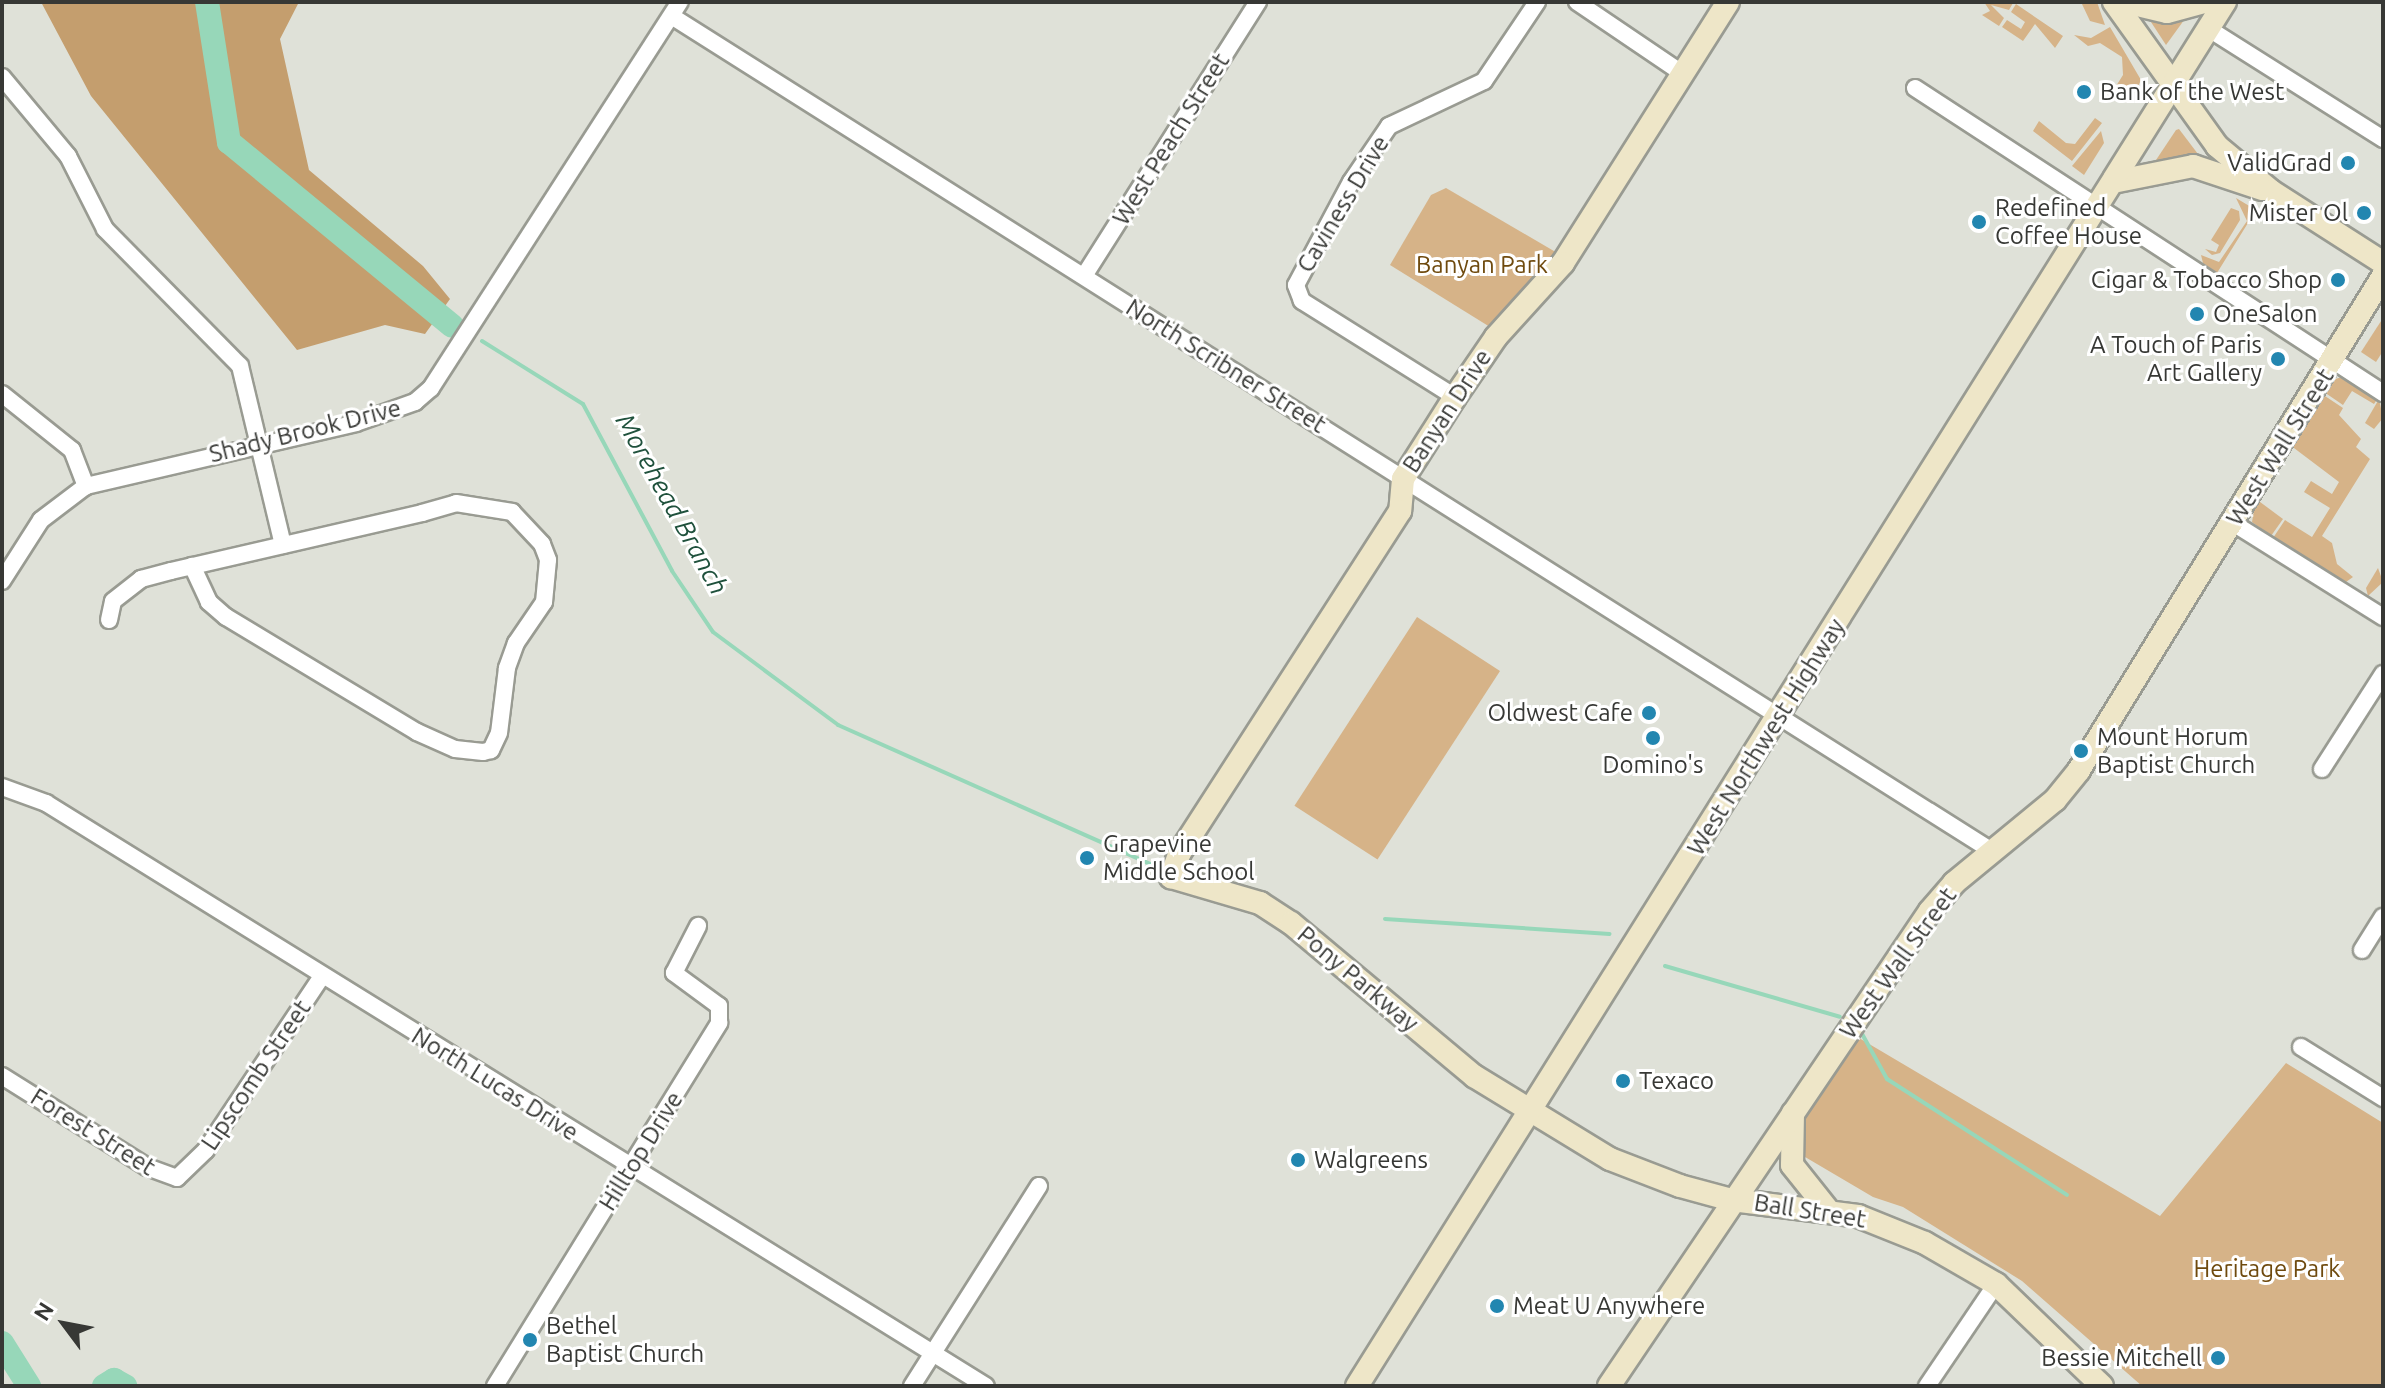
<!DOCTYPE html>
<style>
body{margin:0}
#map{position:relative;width:2385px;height:1388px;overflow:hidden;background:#dfe1d8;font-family:Ubuntu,sans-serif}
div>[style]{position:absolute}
.green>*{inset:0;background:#d6b388;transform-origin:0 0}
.forest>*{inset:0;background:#c49e6e}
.stream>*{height:4px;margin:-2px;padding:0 2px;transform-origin:2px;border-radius:2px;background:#97d7b9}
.river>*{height:24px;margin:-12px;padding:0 12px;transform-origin:12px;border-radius:12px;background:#97d7b9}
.roads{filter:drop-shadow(2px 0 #999b92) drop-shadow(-2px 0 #999b92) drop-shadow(0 2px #999b92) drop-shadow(0 -2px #999b92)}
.street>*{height:16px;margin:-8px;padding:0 8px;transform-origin:8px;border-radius:8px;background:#fff}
.secondary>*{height:22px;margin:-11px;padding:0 11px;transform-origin:11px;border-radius:11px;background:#eee6c8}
.dots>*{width:22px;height:22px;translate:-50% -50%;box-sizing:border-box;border:4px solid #fff;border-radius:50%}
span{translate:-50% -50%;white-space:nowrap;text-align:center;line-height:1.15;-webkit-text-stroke:6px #fff;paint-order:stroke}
.poi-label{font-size:24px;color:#373835}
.left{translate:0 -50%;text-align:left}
.right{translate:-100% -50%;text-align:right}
.street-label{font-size:24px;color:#373835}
.park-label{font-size:24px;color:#6f4a0e}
.water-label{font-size:26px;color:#1f513c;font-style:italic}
.frame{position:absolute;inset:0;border:4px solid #373835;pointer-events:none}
.north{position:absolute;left:24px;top:1284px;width:80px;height:80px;-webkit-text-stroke:6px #fff;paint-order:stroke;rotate:302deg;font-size:22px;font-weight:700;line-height:32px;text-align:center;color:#373835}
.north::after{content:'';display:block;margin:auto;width:28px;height:36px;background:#373835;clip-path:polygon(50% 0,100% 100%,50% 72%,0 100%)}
</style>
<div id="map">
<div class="green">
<i style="clip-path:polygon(1984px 2px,2012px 2px,2013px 3px,2009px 10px,1991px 5px,2004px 18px,1999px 26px,1982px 15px,1990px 11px)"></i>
<i style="clip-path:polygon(2081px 2px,2097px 2px,2105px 25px,2090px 21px)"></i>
<i style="clip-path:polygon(2016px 4px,2063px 36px,2055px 48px,2035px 24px,2023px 41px,2002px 27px,2007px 20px,2021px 29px,2025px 22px,2011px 12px)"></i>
<i style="clip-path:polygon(2187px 16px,2166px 45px,2149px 19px)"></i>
<i style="clip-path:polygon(2110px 27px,2141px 80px,2135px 93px,2126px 87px,2117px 99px,2111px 94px,2123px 75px,2122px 57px,2100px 43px,2088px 46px,2074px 35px,2091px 38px)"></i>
<i style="clip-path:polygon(2095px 118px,2102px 123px,2072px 161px,2033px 131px,2039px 121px,2066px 143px,2075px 144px)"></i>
<i style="clip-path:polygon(2179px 129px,2201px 158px,2154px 163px,2176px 130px)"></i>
<i style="clip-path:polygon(2101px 131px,2104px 143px,2084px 175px,2072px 166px)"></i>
<i style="clip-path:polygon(1446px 188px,1559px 254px,1490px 327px,1390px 265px,1431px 195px)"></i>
<i style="clip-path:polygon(2236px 198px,2256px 210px,2217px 273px,2203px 263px,2201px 255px,2219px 262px,2247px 221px)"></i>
<i style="clip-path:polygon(2231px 208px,2239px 211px,2240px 220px,2220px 253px,2212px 255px,2205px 249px,2216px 252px,2219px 245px,2211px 240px)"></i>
<i style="clip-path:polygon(2383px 318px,2383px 351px,2376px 362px,2361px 352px)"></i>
<i style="clip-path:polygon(2342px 377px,2378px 398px,2374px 404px,2352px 391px,2343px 405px,2324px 392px,2332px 380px)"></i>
<i style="clip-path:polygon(2322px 394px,2343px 408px,2339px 415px,2361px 439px,2356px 447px,2370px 459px,2322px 536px,2332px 543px,2337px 564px,2353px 577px,2346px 582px,2273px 538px,2285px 520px,2312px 537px,2330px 508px,2304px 492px,2311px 481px,2332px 494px,2339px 482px,2290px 445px)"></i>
<i style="clip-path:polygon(2379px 399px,2383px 418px,2374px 429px,2365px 423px)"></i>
<i style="clip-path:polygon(2256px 499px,2283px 519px,2271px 536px,2252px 522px)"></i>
<i style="clip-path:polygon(2378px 568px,2383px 582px,2368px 596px,2366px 588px)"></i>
<i style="left:1417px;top:617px;width:99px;height:225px;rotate:33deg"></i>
<i style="clip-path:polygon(1854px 1035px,2160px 1216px,2286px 1063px,2383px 1123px,2383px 1386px,2142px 1386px,2022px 1281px,1903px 1207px,1873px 1197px,1800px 1154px,1794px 1134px)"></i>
</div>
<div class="forest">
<i style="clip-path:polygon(41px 2px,299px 2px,280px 39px,309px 170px,423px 266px,450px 299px,425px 334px,385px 325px,297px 350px,91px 96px)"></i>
</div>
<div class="stream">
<i style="left:482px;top:341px;width:119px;rotate:32deg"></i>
<i style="left:583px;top:404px;width:189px;rotate:61.9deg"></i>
<i style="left:672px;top:571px;width:73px;rotate:56.1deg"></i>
<i style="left:713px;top:632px;width:156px;rotate:36.6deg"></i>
<i style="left:838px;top:725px;width:347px;rotate:24deg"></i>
<i style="left:1385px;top:919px;width:225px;rotate:3.8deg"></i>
<i style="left:1665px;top:966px;width:182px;rotate:16.2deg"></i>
<i style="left:1861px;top:1032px;width:54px;rotate:61deg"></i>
<i style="left:1887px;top:1079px;width:214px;rotate:32.8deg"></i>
</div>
<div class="river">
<i style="left:207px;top:2px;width:142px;rotate:81.1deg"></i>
<i style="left:229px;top:142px;width:289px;rotate:39.5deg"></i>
<i style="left:2px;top:1343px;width:51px;rotate:57.9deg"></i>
<i style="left:104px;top:1386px;width:12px;rotate:-31deg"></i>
<i style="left:114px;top:1380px;width:13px;rotate:29deg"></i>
</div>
<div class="roads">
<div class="street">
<i style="left:1577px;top:2px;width:127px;rotate:34.1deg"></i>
<i style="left:673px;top:17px;width:1561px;rotate:32.31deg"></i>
<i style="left:2209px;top:29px;width:206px;rotate:32.3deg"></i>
<i style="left:2px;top:77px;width:103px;rotate:50.1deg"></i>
<i style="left:68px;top:156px;width:82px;rotate:63.1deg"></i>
<i style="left:105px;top:229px;width:192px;rotate:45.4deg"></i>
<i style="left:240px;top:366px;width:184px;rotate:76.5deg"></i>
<i style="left:1915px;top:88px;width:559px;rotate:33.09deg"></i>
<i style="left:1084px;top:276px;width:325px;rotate:-57.6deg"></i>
<i style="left:2px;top:394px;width:90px;rotate:38.7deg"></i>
<i style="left:72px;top:450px;width:39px;rotate:69deg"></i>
<i style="left:1455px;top:397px;width:181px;rotate:-147.9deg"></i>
<i style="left:1302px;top:301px;width:17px;rotate:-111deg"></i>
<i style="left:1296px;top:285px;width:117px;rotate:-61.9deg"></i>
<i style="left:1351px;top:182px;width:68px;rotate:-55.8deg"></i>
<i style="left:1389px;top:126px;width:105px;rotate:-25.3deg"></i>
<i style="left:1484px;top:81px;width:95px;rotate:-56.1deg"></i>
<i style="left:2233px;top:523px;width:177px;rotate:32.1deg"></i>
<i style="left:2px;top:581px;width:72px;rotate:-57.4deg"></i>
<i style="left:41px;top:520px;width:56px;rotate:-37.1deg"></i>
<i style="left:86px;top:486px;width:277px;rotate:-13.1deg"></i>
<i style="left:356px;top:423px;width:63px;rotate:-19.6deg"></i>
<i style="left:415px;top:402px;width:21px;rotate:-41deg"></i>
<i style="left:431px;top:388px;width:459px;rotate:-57.2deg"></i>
<i style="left:109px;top:620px;width:19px;rotate:-78deg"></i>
<i style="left:113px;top:601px;width:36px;rotate:-38deg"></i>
<i style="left:141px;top:579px;width:31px;rotate:-15deg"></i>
<i style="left:171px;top:571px;width:258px;rotate:-13deg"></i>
<i style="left:422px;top:513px;width:35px;rotate:-16deg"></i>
<i style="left:456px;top:503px;width:57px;rotate:9.1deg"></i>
<i style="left:512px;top:512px;width:44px;rotate:46.8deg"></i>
<i style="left:542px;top:544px;width:17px;rotate:69deg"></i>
<i style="left:548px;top:560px;width:42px;rotate:95.4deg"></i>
<i style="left:544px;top:602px;width:50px;rotate:124.3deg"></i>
<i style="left:516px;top:643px;width:27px;rotate:110deg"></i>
<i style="left:507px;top:668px;width:65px;rotate:97deg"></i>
<i style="left:499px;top:733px;width:19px;rotate:115deg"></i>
<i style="left:491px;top:750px;width:8px;rotate:166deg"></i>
<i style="left:483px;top:752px;width:28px;rotate:-174deg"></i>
<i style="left:455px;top:749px;width:42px;rotate:-155.9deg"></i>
<i style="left:417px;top:732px;width:223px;rotate:-148.9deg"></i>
<i style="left:226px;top:617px;width:23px;rotate:-139deg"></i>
<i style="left:209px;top:602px;width:40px;rotate:-115deg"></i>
<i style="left:2322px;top:769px;width:113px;rotate:-57.3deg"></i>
<i style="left:2px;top:787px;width:47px;rotate:20deg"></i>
<i style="left:46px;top:803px;width:1106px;rotate:31.81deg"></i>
<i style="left:2362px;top:950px;width:39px;rotate:-58deg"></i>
<i style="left:2301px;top:1047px;width:97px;rotate:31.9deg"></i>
<i style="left:2px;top:1076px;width:171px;rotate:32.1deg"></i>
<i style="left:147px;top:1167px;width:32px;rotate:20deg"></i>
<i style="left:177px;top:1178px;width:40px;rotate:-44deg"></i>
<i style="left:206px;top:1150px;width:209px;rotate:-56.3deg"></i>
<i style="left:495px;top:1386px;width:427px;rotate:-58.3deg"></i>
<i style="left:719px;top:1023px;width:17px;rotate:-90deg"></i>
<i style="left:719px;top:1006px;width:56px;rotate:-143.7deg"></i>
<i style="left:674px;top:973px;width:53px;rotate:-62.9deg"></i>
<i style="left:912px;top:1386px;width:237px;rotate:-57.6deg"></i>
<i style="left:1927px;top:1386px;width:123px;rotate:-55.9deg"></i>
</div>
<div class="secondary">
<i style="left:1728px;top:2px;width:309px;rotate:122.3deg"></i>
<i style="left:1563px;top:263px;width:100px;rotate:132.2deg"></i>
<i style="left:1496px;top:337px;width:73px;rotate:124.3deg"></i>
<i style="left:1455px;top:397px;width:97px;rotate:122.4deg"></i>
<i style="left:1403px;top:479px;width:32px;rotate:95deg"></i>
<i style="left:1400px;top:511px;width:406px;rotate:122.8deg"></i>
<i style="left:1180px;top:852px;width:27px;rotate:110deg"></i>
<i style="left:1171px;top:877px;width:93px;rotate:16.3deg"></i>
<i style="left:1260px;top:903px;width:37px;rotate:33deg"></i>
<i style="left:1291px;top:923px;width:239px;rotate:39.9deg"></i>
<i style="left:1474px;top:1076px;width:159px;rotate:31.4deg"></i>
<i style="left:1610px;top:1159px;width:75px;rotate:21.1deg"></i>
<i style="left:1680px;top:1186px;width:54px;rotate:15.1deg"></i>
<i style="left:1732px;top:1200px;width:127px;rotate:7.2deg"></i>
<i style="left:1858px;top:1216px;width:72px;rotate:21.9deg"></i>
<i style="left:1925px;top:1243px;width:82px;rotate:30deg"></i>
<i style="left:1996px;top:1284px;width:147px;rotate:43.9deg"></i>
<i style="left:2114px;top:2px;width:177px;rotate:54.4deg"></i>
<i style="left:2217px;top:146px;width:70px;rotate:39.8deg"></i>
<i style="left:2271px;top:191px;width:133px;rotate:32.7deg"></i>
<i style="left:2125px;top:2px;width:43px;rotate:13.4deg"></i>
<i style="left:2167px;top:12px;width:38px;rotate:-15deg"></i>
<i style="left:2113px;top:182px;width:82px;rotate:-11.3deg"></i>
<i style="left:2193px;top:166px;width:73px;rotate:18.4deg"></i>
<i style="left:1793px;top:1113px;width:52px;rotate:91.1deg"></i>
<i style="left:1792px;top:1165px;width:58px;rotate:51.3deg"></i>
<i style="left:1357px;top:1386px;width:1634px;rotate:-57.91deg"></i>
<i style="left:1609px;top:1386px;width:573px;rotate:-55.95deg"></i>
<i style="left:1930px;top:911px;width:37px;rotate:-49deg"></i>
<i style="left:1954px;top:883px;width:131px;rotate:-39.4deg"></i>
<i style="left:2055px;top:800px;width:38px;rotate:-51deg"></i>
<i style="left:2079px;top:770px;width:580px;rotate:-58.39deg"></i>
</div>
</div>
<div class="dots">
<i style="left:2084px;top:92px;background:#2286b0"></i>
<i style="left:2348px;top:163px;background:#2286b0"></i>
<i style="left:2364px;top:213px;background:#2286b0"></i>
<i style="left:1979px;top:222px;background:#2286b0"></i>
<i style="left:2338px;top:280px;background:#2286b0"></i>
<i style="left:2197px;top:314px;background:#2286b0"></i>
<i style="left:2278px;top:359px;background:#2286b0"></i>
<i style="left:1649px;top:713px;background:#2286b0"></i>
<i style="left:1653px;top:738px;background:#2286b0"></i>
<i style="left:2081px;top:751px;background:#2286b0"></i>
<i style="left:1087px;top:858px;background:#2286b0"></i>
<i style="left:1623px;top:1081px;background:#2286b0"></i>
<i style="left:1298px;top:1160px;background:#2286b0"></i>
<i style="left:1497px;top:1306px;background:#2286b0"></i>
<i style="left:530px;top:1340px;background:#2286b0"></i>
<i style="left:2218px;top:1358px;background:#2286b0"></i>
</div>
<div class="poi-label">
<span class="left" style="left:2100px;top:92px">Bank of the West</span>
<span class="right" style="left:2332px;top:163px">ValidGrad</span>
<span class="left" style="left:1995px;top:222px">Redefined<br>Coffee House</span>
<span class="right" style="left:2348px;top:213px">Mister Ol</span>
<span class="right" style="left:2322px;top:280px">Cigar &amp; Tobacco Shop</span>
<span class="left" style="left:2213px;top:314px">OneSalon</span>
<span class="right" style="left:2262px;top:359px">A Touch of Paris<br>Art Gallery</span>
<span class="right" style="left:1633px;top:713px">Oldwest Cafe</span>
<span class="left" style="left:2097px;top:751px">Mount Horum<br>Baptist Church</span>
<span style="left:1653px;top:765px">Domino's</span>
<span class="left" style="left:1103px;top:858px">Grapevine<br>Middle School</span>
<span class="left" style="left:1639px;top:1081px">Texaco</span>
<span class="left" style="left:1314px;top:1160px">Walgreens</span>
<span class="left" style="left:1513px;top:1306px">Meat U Anywhere</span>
<span class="left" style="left:546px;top:1340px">Bethel<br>Baptist Church</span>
<span class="right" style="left:2202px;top:1358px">Bessie Mitchell</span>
</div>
<div class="street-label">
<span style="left:1171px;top:139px;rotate:-58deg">West Peach Street</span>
<span style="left:1343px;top:204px;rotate:-59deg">Caviness Drive</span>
<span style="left:1226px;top:366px;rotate:32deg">North Scribner Street</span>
<span style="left:1447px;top:411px;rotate:-57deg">Banyan Drive</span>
<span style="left:305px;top:431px;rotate:-14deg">Shady Brook Drive</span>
<span style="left:2280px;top:447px;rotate:-58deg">West Wall Street</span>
<span style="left:1766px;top:737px;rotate:-58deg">West Northwest Highway</span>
<span style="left:1898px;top:963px;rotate:-54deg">West Wall Street</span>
<span style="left:1358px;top:979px;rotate:40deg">Pony Parkway</span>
<span style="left:256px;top:1075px;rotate:-56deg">Lipscomb Street</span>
<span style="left:495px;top:1084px;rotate:32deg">North Lucas Drive</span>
<span style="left:93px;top:1132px;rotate:32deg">Forest Street</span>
<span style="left:641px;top:1151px;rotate:-58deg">Hilltop Drive</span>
<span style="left:1810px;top:1211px;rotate:9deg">Ball Street</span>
</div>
<div class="park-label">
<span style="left:1482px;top:265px">Banyan Park</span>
<span style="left:2267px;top:1269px">Heritage Park</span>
</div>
<div class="water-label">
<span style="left:672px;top:504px;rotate:61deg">Morehead Branch</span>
</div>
<div class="frame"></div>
<div class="north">N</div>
</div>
